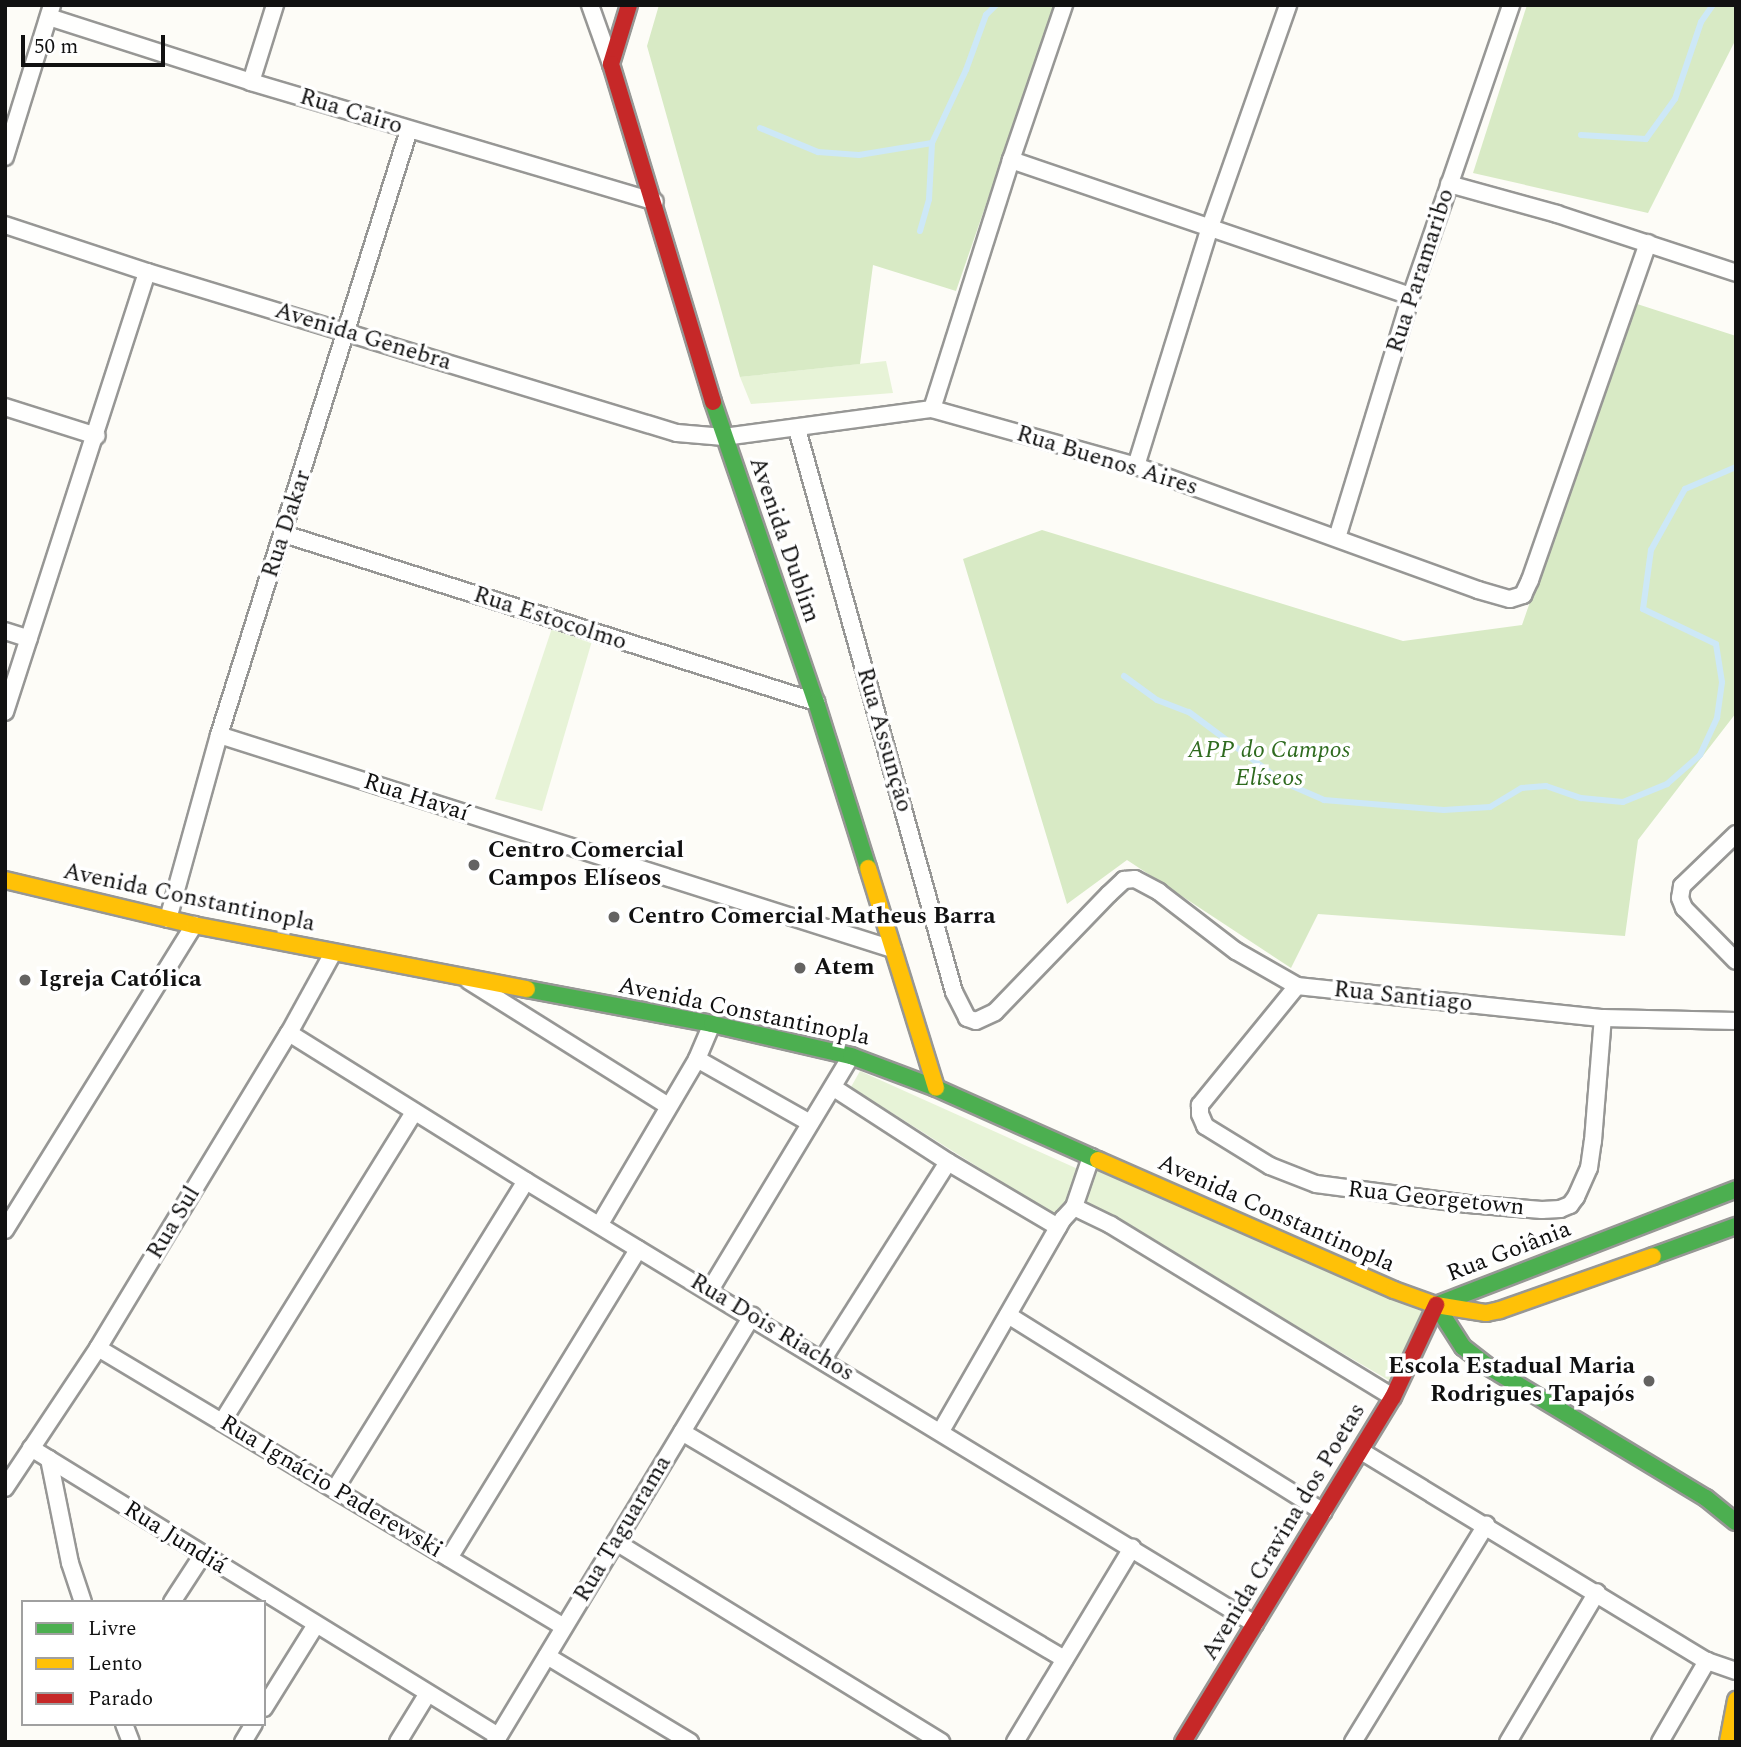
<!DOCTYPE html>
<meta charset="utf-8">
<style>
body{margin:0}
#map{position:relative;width:1741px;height:1747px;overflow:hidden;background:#fdfcf7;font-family:Spectral,serif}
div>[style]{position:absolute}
.green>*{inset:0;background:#e7f3d7}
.forest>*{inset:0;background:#d8eac5}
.stream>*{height:6px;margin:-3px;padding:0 3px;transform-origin:3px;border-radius:3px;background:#cde8f7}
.roads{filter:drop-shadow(2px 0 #979795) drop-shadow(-2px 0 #979795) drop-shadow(0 2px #979795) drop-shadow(0 -2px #979795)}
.street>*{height:16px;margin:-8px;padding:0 8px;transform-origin:8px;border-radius:8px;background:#fffffe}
.fast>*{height:16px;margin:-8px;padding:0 8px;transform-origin:8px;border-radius:8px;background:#4caf50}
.slow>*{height:16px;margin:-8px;padding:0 8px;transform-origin:8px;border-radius:8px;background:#ffc107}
.jam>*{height:16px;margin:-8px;padding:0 8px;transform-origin:8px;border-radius:8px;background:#c62828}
.dots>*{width:19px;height:19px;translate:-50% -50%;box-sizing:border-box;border:4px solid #fff;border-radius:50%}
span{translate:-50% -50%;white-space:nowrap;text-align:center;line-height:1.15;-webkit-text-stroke:7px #fff;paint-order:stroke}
.street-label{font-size:24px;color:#111}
.park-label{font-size:24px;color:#2f6b1f;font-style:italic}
.poi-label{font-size:24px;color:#111;font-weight:700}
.left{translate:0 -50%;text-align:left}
.right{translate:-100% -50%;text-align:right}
.frame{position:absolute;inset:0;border:7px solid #111;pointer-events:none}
.legend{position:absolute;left:21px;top:1600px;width:245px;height:126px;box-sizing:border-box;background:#fff;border:2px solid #a0a0a0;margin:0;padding:9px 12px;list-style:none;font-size:21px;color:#111}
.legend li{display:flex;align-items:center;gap:14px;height:35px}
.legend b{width:35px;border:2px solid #a0a0a0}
.scale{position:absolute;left:21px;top:35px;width:144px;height:32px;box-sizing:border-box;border:4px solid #111;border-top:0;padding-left:9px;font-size:21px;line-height:24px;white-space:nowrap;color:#111;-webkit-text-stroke:5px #fff;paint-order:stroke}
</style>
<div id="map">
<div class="green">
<i style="clip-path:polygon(886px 361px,893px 393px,751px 404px,740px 377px)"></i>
<i style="clip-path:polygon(552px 628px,592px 641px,542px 811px,495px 799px)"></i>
<i style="clip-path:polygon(860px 1071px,1089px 1174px,1094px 1166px,1439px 1319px,1397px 1385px,1079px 1200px,1067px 1223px,851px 1087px)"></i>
</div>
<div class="forest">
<i style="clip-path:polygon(659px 5px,1055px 5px,956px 291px,873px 265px,860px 364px,740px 377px,647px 46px)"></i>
<i style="clip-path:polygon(1527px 5px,1736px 5px,1736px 39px,1648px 213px,1473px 173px)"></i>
<i style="clip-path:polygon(1634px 303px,1736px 336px,1736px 713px,1638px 840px,1625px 936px,1318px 914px,1291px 968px,1127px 860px,1067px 904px,963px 559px,1042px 530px,1403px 641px,1522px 625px)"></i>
</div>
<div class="stream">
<i style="left:760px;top:128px;width:63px;rotate:22.5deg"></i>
<i style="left:818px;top:152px;width:41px;rotate:4.2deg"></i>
<i style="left:859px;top:155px;width:74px;rotate:-9.3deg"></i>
<i style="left:1581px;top:135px;width:65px;rotate:3.5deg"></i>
<i style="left:1646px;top:139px;width:49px;rotate:-54.1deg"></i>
<i style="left:1675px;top:99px;width:81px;rotate:-71.3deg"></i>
<i style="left:1701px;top:22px;width:21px;rotate:-55deg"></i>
<i style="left:920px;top:231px;width:33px;rotate:-74deg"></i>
<i style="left:929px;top:199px;width:56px;rotate:-86.9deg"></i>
<i style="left:932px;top:143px;width:81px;rotate:-65deg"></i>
<i style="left:966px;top:70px;width:59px;rotate:-70deg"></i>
<i style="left:986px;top:15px;width:14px;rotate:-45deg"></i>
<i style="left:1124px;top:676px;width:41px;rotate:36deg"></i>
<i style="left:1157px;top:700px;width:34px;rotate:21deg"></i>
<i style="left:1189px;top:712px;width:117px;rotate:36.7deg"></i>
<i style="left:1283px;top:782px;width:45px;rotate:23.7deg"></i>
<i style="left:1324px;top:800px;width:120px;rotate:4.8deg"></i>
<i style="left:1444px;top:810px;width:46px;rotate:-3.7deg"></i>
<i style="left:1490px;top:807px;width:37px;rotate:-31deg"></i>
<i style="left:1522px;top:788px;width:24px;rotate:-5deg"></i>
<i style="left:1546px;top:786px;width:37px;rotate:19deg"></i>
<i style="left:1581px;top:798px;width:42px;rotate:5.4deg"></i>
<i style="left:1623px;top:802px;width:48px;rotate:-22.2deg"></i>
<i style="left:1667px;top:784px;width:44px;rotate:-41.3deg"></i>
<i style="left:1700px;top:755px;width:41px;rotate:-65.3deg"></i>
<i style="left:1717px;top:718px;width:36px;rotate:-82deg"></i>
<i style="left:1722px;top:682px;width:38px;rotate:-99deg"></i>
<i style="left:1716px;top:644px;width:81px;rotate:-154.4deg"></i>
<i style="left:1643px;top:609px;width:60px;rotate:-82.3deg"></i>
<i style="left:1651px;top:550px;width:70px;rotate:-60.9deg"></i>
<i style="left:1685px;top:489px;width:56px;rotate:-23.3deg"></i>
</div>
<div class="roads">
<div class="street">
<i style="left:590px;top:5px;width:63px;rotate:70.4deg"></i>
<i style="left:49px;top:17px;width:212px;rotate:17.8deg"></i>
<i style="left:251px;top:82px;width:421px;rotate:16.5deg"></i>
<i style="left:251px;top:82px;width:81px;rotate:-72.7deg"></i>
<i style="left:5px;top:157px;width:159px;rotate:-72.8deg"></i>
<i style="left:1011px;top:160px;width:422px;rotate:18.8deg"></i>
<i style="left:1449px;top:184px;width:112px;rotate:15.5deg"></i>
<i style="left:1557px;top:214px;width:188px;rotate:18.2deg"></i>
<i style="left:5px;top:225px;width:150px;rotate:18.3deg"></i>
<i style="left:147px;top:272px;width:554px;rotate:16.9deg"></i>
<i style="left:677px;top:433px;width:47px;rotate:4.9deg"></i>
<i style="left:724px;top:437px;width:210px;rotate:-7.7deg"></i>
<i style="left:932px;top:409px;width:212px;rotate:15.6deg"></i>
<i style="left:1136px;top:466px;width:364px;rotate:19.9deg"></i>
<i style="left:1478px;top:590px;width:33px;rotate:16deg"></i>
<i style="left:1510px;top:599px;width:14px;rotate:-17deg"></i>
<i style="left:1523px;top:595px;width:17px;rotate:-65deg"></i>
<i style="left:1530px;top:580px;width:357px;rotate:-70.7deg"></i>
<i style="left:5px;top:407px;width:96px;rotate:17.5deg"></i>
<i style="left:932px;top:409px;width:261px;rotate:-72.4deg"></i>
<i style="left:1011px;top:160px;width:164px;rotate:-71.1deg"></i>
<i style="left:797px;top:429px;width:584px;rotate:74.42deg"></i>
<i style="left:954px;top:992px;width:29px;rotate:63deg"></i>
<i style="left:967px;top:1018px;width:9px;rotate:18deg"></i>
<i style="left:976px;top:1021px;width:21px;rotate:-25deg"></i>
<i style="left:995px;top:1012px;width:164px;rotate:-46deg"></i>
<i style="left:1109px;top:894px;width:21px;rotate:-43deg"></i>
<i style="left:1124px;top:880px;width:11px;rotate:-5deg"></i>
<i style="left:1135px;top:879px;width:27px;rotate:28deg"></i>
<i style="left:1159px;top:892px;width:97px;rotate:37.5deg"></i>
<i style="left:1236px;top:951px;width:70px;rotate:29.8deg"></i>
<i style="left:1297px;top:986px;width:308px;rotate:6deg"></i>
<i style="left:1603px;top:1018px;width:133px;rotate:1.3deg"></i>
<i style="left:1136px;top:466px;width:250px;rotate:-72.8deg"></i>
<i style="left:1210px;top:227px;width:235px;rotate:-70.6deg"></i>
<i style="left:284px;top:534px;width:558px;rotate:17.53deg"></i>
<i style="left:1337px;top:538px;width:253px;rotate:-73deg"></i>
<i style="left:1411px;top:296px;width:308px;rotate:-71deg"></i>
<i style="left:5px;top:631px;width:25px;rotate:18deg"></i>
<i style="left:5px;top:712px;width:462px;rotate:-72.1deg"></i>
<i style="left:219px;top:735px;width:707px;rotate:17.62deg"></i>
<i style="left:1736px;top:834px;width:75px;rotate:136.1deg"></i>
<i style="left:1682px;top:886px;width:12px;rotate:99deg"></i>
<i style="left:1680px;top:898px;width:11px;rotate:68deg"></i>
<i style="left:1684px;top:908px;width:74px;rotate:45.5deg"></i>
<i style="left:168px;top:919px;width:191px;rotate:-74.5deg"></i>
<i style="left:219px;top:735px;width:634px;rotate:-72.57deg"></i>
<i style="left:469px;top:981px;width:235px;rotate:32.1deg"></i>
<i style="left:1297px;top:986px;width:154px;rotate:129.2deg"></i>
<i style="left:1200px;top:1105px;width:9px;rotate:90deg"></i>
<i style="left:1200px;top:1114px;width:13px;rotate:67deg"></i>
<i style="left:1205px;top:1126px;width:76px;rotate:31.6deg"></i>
<i style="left:1270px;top:1166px;width:49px;rotate:21.4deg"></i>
<i style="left:1316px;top:1184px;width:153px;rotate:7.5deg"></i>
<i style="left:1468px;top:1204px;width:74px;rotate:4.6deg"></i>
<i style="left:1542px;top:1210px;width:18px;rotate:-3deg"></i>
<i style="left:1560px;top:1209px;width:11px;rotate:-22deg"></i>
<i style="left:1570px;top:1205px;width:10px;rotate:-53deg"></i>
<i style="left:1576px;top:1197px;width:32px;rotate:-66deg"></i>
<i style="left:1589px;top:1168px;width:27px;rotate:-82deg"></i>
<i style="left:1593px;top:1141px;width:123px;rotate:-85.4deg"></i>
<i style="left:289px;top:1033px;width:279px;rotate:32deg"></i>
<i style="left:526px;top:1181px;width:853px;rotate:31.29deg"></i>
<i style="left:697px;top:1059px;width:130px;rotate:29.5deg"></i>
<i style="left:834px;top:1088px;width:136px;rotate:33deg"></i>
<i style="left:948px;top:1162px;width:128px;rotate:30.6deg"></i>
<i style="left:1074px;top:1207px;width:53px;rotate:-71.2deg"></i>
<i style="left:600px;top:1224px;width:191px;rotate:-59.5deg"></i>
<i style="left:697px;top:1059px;width:38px;rotate:-67deg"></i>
<i style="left:5px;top:1230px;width:359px;rotate:-58.2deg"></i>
<i style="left:710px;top:1290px;width:273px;rotate:-58.9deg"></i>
<i style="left:1008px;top:1315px;width:372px;rotate:32deg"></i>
<i style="left:98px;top:1348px;width:543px;rotate:30.91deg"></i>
<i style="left:823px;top:1359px;width:233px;rotate:-57.6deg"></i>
<i style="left:222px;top:1422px;width:365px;rotate:-58.2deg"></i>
<i style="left:941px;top:1431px;width:245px;rotate:-60.1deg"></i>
<i style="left:1063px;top:1219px;width:16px;rotate:-47deg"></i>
<i style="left:1074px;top:1207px;width:41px;rotate:25.9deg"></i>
<i style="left:1111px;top:1225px;width:330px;rotate:31.4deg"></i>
<i style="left:682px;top:1432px;width:445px;rotate:30.7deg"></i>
<i style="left:31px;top:1448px;width:549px;rotate:31.66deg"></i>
<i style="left:1361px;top:1451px;width:405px;rotate:31.3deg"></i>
<i style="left:1707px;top:1661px;width:31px;rotate:19deg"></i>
<i style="left:49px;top:1459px;width:106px;rotate:78.6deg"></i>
<i style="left:70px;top:1563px;width:41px;rotate:71.6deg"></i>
<i style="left:5px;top:1488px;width:168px;rotate:-56.4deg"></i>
<i style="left:98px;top:1348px;width:368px;rotate:-58.8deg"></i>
<i style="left:289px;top:1033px;width:91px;rotate:-61.2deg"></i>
<i style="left:335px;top:1489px;width:362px;rotate:-58.2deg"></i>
<i style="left:616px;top:1542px;width:382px;rotate:31.6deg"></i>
<i style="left:449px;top:1558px;width:362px;rotate:-58.5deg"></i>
<i style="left:172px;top:1602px;width:55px;rotate:-56.9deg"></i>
<i style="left:547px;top:1656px;width:167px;rotate:31deg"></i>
<i style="left:264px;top:1708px;width:97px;rotate:-58.1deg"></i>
<i style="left:124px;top:1724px;width:19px;rotate:69deg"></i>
<i style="left:243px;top:1742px;width:21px;rotate:-59deg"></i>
<i style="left:398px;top:1742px;width:57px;rotate:-58.5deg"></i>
<i style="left:495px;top:1742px;width:498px;rotate:-58.9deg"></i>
<i style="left:1015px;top:1742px;width:227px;rotate:-58.9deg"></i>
<i style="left:1353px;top:1742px;width:255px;rotate:-58.5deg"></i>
<i style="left:1508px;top:1742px;width:174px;rotate:-59.3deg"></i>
<i style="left:1660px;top:1742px;width:94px;rotate:-59.9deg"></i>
</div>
<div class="fast">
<i style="left:713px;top:402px;width:317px;rotate:71.1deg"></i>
<i style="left:816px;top:702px;width:174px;rotate:72.6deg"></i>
<i style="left:527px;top:989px;width:188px;rotate:10.7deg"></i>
<i style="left:712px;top:1024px;width:143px;rotate:13deg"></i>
<i style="left:851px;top:1056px;width:91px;rotate:20.6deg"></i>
<i style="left:936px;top:1088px;width:177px;rotate:24deg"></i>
<i style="left:1653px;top:1256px;width:88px;rotate:-19.9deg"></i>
<i style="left:1436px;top:1305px;width:50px;rotate:57.3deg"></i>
<i style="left:1463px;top:1347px;width:31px;rotate:38deg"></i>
<i style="left:1487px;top:1366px;width:256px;rotate:31.1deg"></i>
<i style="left:1706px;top:1498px;width:38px;rotate:39deg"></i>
<i style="left:1436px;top:1305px;width:322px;rotate:-21.1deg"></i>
</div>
<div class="slow">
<i style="left:868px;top:868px;width:230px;rotate:72.8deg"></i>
<i style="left:5px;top:880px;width:194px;rotate:13.4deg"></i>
<i style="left:194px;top:925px;width:339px;rotate:10.9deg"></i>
<i style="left:1098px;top:1160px;width:323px;rotate:23.7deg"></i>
<i style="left:1394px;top:1290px;width:45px;rotate:19.7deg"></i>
<i style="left:1436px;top:1305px;width:51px;rotate:9.1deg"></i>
<i style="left:1486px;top:1313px;width:14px;rotate:-12deg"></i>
<i style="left:1500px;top:1310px;width:162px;rotate:-19.4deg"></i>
<i style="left:1728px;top:1742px;width:43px;rotate:-79.2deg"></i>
</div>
<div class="jam">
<i style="left:629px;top:5px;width:62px;rotate:107deg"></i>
<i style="left:611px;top:64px;width:353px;rotate:73.2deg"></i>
<i style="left:1183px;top:1742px;width:404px;rotate:-58.7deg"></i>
<i style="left:1393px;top:1397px;width:102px;rotate:-64.9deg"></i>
</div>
</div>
<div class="dots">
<i style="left:474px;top:865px;background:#646362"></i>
<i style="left:614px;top:917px;background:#646362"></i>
<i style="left:800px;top:968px;background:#646362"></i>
<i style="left:25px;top:980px;background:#646362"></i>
<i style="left:1649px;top:1381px;background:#646362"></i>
</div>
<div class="street-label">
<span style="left:351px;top:112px;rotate:17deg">Rua Cairo</span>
<span style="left:1421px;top:271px;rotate:-72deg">Rua Paramaribo</span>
<span style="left:363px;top:337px;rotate:17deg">Avenida Genebra</span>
<span style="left:1107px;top:461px;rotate:17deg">Rua Buenos Aires</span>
<span style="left:287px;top:524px;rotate:-72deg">Rua Dakar</span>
<span style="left:784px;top:540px;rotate:71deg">Avenida Dublim</span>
<span style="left:550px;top:619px;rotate:18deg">Rua Estocolmo</span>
<span style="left:884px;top:740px;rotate:74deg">Rua Assunção</span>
<span style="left:416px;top:798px;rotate:18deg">Rua Havaí</span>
<span style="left:189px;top:898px;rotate:12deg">Avenida Constantinopla</span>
<span style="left:1403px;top:997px;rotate:6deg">Rua Santiago</span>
<span style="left:744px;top:1012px;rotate:12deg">Avenida Constantinopla</span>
<span style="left:1436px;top:1199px;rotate:6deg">Rua Georgetown</span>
<span style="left:1276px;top:1214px;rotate:24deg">Avenida Constantinopla</span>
<span style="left:174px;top:1223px;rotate:-59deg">Rua Sul</span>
<span style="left:1509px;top:1252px;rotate:-21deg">Rua Goiânia</span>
<span style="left:772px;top:1328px;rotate:31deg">Rua Dois Riachos</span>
<span style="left:331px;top:1487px;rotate:31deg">Rua Ignácio Paderewski</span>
<span style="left:623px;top:1529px;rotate:-59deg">Rua Taguarama</span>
<span style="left:1284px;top:1532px;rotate:-59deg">Avenida Cravina dos Poetas</span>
<span style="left:175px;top:1538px;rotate:32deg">Rua Jundiá</span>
</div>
<div class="park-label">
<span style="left:1269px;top:765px">APP do Campos<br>Elíseos</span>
</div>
<div class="poi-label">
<span class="left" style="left:488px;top:865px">Centro Comercial<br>Campos Elíseos</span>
<span class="left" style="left:628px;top:917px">Centro Comercial Matheus Barra</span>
<span class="left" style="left:814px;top:968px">Atem</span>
<span class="left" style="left:39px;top:980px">Igreja Católica</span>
<span class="right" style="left:1635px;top:1381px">Escola Estadual Maria<br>Rodrigues Tapajós</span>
</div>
<div class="frame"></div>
<ul class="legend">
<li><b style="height:9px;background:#4caf50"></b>Livre</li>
<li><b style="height:9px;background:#ffc107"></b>Lento</li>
<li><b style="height:9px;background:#c62828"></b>Parado</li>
</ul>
<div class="scale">50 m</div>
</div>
